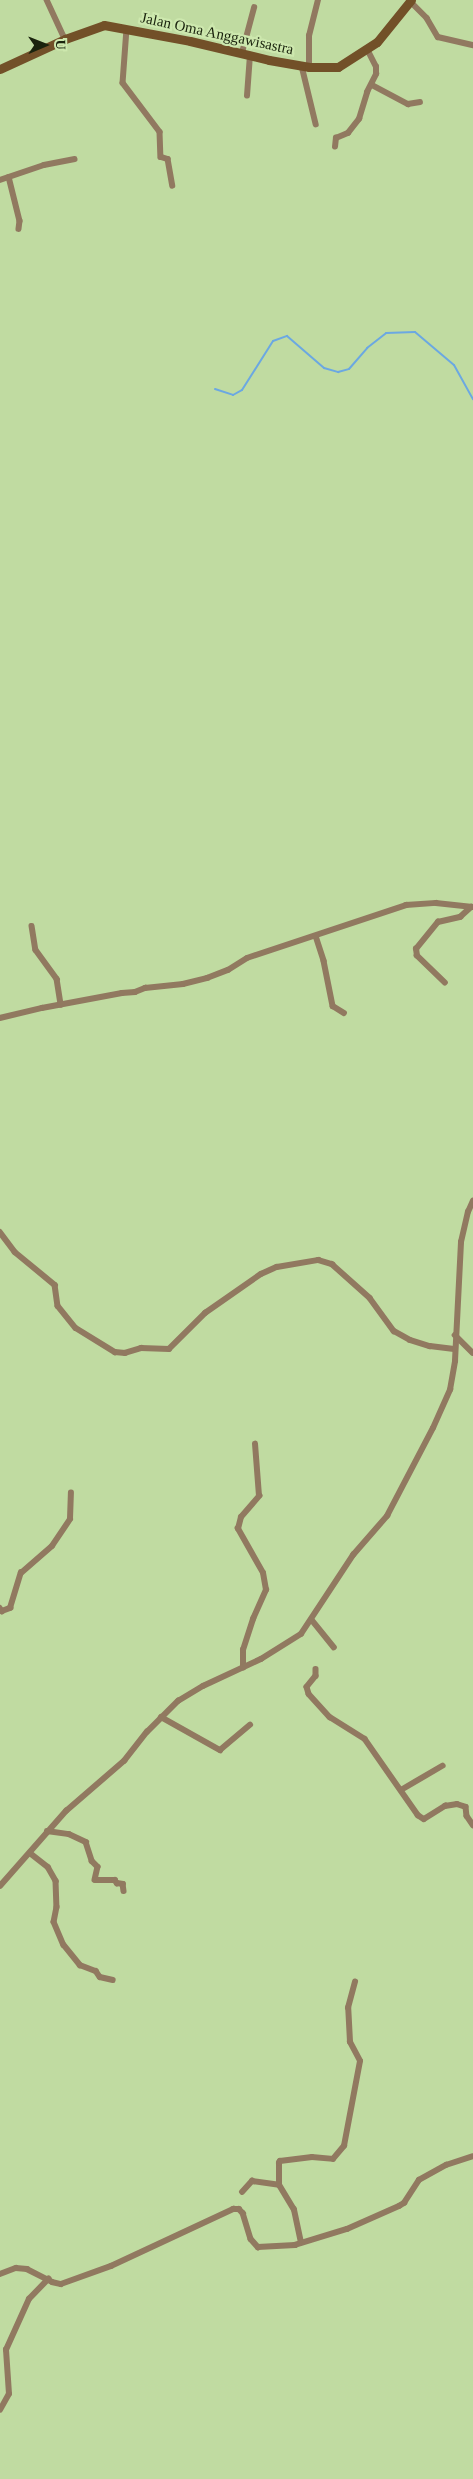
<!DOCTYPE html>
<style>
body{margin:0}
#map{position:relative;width:473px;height:2479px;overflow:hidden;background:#c0dba1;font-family:"Times New Roman",serif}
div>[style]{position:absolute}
.stream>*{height:2px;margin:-1px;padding:0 1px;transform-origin:1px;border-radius:1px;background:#6ba8e2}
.minor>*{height:5.5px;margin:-2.75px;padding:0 2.75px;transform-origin:2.75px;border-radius:2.75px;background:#917960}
.secondary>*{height:9px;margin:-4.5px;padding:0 4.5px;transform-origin:4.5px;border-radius:4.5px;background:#725028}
span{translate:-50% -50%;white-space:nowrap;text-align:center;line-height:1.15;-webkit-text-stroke:4.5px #cde8ae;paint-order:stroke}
.street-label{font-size:15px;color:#1a230d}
.north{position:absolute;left:20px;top:20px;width:50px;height:50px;-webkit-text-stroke:4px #cde8ae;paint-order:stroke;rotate:89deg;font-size:14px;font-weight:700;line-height:20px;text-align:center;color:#1a230d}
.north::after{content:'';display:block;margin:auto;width:18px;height:22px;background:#1a230d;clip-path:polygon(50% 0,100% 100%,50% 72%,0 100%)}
</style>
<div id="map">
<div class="stream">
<i style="left:215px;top:389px;width:19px;rotate:18deg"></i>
<i style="left:233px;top:395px;width:10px;rotate:-29deg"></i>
<i style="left:242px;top:390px;width:58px;rotate:-57.7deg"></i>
<i style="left:273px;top:341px;width:15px;rotate:-20deg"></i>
<i style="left:287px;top:336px;width:49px;rotate:40.9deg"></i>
<i style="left:324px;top:368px;width:15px;rotate:16deg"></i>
<i style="left:338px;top:372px;width:11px;rotate:-15deg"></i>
<i style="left:349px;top:369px;width:28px;rotate:-49deg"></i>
<i style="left:367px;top:348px;width:24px;rotate:-38deg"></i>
<i style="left:386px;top:333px;width:29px;rotate:-2deg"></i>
<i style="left:415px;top:332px;width:51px;rotate:40.2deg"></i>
<i style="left:454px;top:365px;width:39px;rotate:61deg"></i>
</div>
<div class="minor">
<i style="left:47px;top:0;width:43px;rotate:65.2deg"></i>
<i style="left:410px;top:1px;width:24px;rotate:45deg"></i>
<i style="left:427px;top:18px;width:22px;rotate:60deg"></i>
<i style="left:438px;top:37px;width:36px;rotate:13deg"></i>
<i style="left:127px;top:29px;width:54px;rotate:94.2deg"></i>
<i style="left:123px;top:83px;width:61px;rotate:52.9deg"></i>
<i style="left:160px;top:132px;width:25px;rotate:88deg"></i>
<i style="left:161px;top:157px;width:7px;rotate:16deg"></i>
<i style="left:168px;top:159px;width:27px;rotate:80deg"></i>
<i style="left:242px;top:53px;width:47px;rotate:-75.1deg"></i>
<i style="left:302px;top:66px;width:60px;rotate:76.4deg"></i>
<i style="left:309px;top:67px;width:31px;rotate:-90deg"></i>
<i style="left:309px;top:36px;width:37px;rotate:-76deg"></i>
<i style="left:372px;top:85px;width:41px;rotate:27.8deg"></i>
<i style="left:408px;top:104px;width:12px;rotate:-9deg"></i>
<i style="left:247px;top:96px;width:41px;rotate:-85.8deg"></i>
<i style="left:335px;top:147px;width:9px;rotate:-84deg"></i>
<i style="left:336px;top:138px;width:13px;rotate:-23deg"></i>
<i style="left:348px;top:133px;width:18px;rotate:-52deg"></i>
<i style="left:359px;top:119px;width:28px;rotate:-73deg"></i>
<i style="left:367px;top:92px;width:20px;rotate:-63deg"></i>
<i style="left:376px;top:74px;width:7px;rotate:-90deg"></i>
<i style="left:376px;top:67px;width:20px;rotate:-117deg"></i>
<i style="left:9px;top:177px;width:45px;rotate:76deg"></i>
<i style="left:20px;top:221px;width:8px;rotate:97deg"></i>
<i style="left:0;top:180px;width:46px;rotate:-18.8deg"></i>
<i style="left:44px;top:165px;width:31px;rotate:-11deg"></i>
<i style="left:32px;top:926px;width:24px;rotate:81deg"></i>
<i style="left:36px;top:950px;width:36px;rotate:54deg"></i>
<i style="left:57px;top:979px;width:26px;rotate:81deg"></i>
<i style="left:316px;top:936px;width:26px;rotate:72deg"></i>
<i style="left:324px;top:961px;width:46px;rotate:78.7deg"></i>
<i style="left:333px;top:1006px;width:13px;rotate:32deg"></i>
<i style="left:445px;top:983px;width:39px;rotate:-136deg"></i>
<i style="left:417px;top:956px;width:7px;rotate:-98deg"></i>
<i style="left:416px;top:949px;width:35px;rotate:-51deg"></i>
<i style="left:438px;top:922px;width:23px;rotate:-13deg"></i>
<i style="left:460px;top:917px;width:15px;rotate:-42deg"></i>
<i style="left:0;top:1018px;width:43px;rotate:-13.4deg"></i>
<i style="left:42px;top:1008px;width:81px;rotate:-10.6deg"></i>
<i style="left:122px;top:993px;width:13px;rotate:-4deg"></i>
<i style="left:135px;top:992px;width:11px;rotate:-22deg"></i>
<i style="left:145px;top:988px;width:38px;rotate:-6deg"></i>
<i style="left:183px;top:984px;width:25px;rotate:-14deg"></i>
<i style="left:207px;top:978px;width:22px;rotate:-21deg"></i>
<i style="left:228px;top:970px;width:22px;rotate:-32deg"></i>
<i style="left:247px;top:958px;width:168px;rotate:-18.4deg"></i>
<i style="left:406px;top:905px;width:30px;rotate:-4deg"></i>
<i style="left:436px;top:903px;width:37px;rotate:6deg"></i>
<i style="left:0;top:1232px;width:25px;rotate:53deg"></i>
<i style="left:15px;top:1252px;width:52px;rotate:39.5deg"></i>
<i style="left:55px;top:1285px;width:21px;rotate:82deg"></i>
<i style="left:58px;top:1306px;width:28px;rotate:51deg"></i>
<i style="left:76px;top:1328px;width:46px;rotate:31.6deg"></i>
<i style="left:115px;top:1352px;width:10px;rotate:6deg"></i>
<i style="left:125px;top:1353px;width:17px;rotate:-17deg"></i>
<i style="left:141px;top:1348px;width:28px;rotate:2deg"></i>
<i style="left:169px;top:1349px;width:51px;rotate:-45deg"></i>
<i style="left:205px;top:1313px;width:68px;rotate:-34.9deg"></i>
<i style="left:261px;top:1274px;width:17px;rotate:-24deg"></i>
<i style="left:277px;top:1267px;width:42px;rotate:-9.7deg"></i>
<i style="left:318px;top:1260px;width:15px;rotate:16deg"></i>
<i style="left:332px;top:1264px;width:51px;rotate:41.8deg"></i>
<i style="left:370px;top:1298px;width:41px;rotate:54deg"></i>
<i style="left:394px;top:1331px;width:18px;rotate:29deg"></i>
<i style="left:410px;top:1340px;width:21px;rotate:17deg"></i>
<i style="left:430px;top:1346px;width:24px;rotate:7deg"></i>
<i style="left:455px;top:1335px;width:25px;rotate:45deg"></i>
<i style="left:0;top:1608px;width:4px;rotate:56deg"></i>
<i style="left:2px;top:1611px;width:9px;rotate:-21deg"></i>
<i style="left:10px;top:1608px;width:37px;rotate:-73deg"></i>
<i style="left:21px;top:1573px;width:41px;rotate:-41.1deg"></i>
<i style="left:52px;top:1546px;width:32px;rotate:-56deg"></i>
<i style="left:70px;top:1519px;width:26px;rotate:-88deg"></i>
<i style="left:312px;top:1620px;width:35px;rotate:51deg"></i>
<i style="left:243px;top:1668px;width:18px;rotate:-90deg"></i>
<i style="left:243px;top:1650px;width:33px;rotate:-72deg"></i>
<i style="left:253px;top:1619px;width:32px;rotate:-66deg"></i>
<i style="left:266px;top:1590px;width:17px;rotate:-100deg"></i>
<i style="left:263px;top:1573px;width:51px;rotate:-119.6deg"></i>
<i style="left:238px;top:1529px;width:12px;rotate:-76deg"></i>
<i style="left:241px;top:1517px;width:28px;rotate:-49deg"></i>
<i style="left:259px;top:1496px;width:52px;rotate:-94.4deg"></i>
<i style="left:316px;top:1669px;width:7px;rotate:90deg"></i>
<i style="left:316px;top:1676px;width:14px;rotate:129deg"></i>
<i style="left:307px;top:1687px;width:7px;rotate:74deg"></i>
<i style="left:309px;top:1694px;width:31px;rotate:48deg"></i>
<i style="left:330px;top:1717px;width:41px;rotate:32.2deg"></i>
<i style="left:365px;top:1739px;width:93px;rotate:55.1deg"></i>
<i style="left:418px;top:1815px;width:7px;rotate:34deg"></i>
<i style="left:424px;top:1819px;width:25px;rotate:-32deg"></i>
<i style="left:445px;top:1806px;width:12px;rotate:-9deg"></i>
<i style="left:457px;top:1804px;width:9px;rotate:18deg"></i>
<i style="left:466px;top:1807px;width:9px;rotate:84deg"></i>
<i style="left:467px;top:1816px;width:11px;rotate:56deg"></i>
<i style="left:161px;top:1717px;width:68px;rotate:29.2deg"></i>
<i style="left:220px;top:1750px;width:39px;rotate:-40deg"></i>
<i style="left:401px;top:1790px;width:48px;rotate:-30.3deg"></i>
<i style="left:47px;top:1831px;width:22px;rotate:8deg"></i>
<i style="left:69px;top:1834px;width:19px;rotate:25deg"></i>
<i style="left:86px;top:1842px;width:20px;rotate:72deg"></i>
<i style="left:92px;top:1861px;width:8px;rotate:45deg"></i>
<i style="left:98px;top:1867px;width:13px;rotate:103deg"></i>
<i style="left:95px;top:1880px;width:20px"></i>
<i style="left:115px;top:1880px;width:4px;rotate:56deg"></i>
<i style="left:117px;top:1883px;width:6px;rotate:9deg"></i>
<i style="left:123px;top:1884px;width:7px;rotate:82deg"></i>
<i style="left:30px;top:1853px;width:23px;rotate:38deg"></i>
<i style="left:48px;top:1867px;width:16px;rotate:60deg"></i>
<i style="left:56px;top:1881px;width:26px;rotate:88deg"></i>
<i style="left:57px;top:1907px;width:15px;rotate:101deg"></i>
<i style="left:54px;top:1922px;width:25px;rotate:67deg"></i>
<i style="left:64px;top:1945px;width:26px;rotate:51deg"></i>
<i style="left:80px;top:1965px;width:17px;rotate:21deg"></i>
<i style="left:96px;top:1971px;width:7px;rotate:56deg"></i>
<i style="left:100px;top:1977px;width:13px;rotate:13deg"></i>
<i style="left:0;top:1886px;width:100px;rotate:-48.7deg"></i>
<i style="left:66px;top:1811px;width:77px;rotate:-40.8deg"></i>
<i style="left:124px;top:1761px;width:37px;rotate:-52deg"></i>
<i style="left:147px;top:1732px;width:44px;rotate:-45deg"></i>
<i style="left:178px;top:1701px;width:29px;rotate:-31deg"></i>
<i style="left:203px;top:1686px;width:64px;rotate:-25deg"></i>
<i style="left:261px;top:1659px;width:47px;rotate:-32deg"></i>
<i style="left:301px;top:1634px;width:95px;rotate:-56.6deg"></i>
<i style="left:353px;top:1555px;width:52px;rotate:-48.9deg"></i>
<i style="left:387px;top:1516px;width:99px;rotate:-62.4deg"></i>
<i style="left:433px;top:1428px;width:42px;rotate:-65.9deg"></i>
<i style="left:450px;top:1390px;width:29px;rotate:-80deg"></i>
<i style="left:455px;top:1361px;width:119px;rotate:-87.1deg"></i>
<i style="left:461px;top:1242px;width:31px;rotate:-77deg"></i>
<i style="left:468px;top:1212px;width:12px;rotate:-66deg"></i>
<i style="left:242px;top:2192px;width:15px;rotate:-48deg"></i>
<i style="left:252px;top:2181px;width:27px;rotate:8deg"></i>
<i style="left:301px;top:2243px;width:34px;rotate:-102deg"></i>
<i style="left:294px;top:2210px;width:29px;rotate:-121deg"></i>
<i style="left:279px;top:2185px;width:22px;rotate:-90deg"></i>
<i style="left:279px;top:2163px;width:2px;rotate:-63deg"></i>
<i style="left:280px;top:2161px;width:32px;rotate:-7deg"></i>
<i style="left:312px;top:2157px;width:21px;rotate:5deg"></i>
<i style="left:333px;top:2159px;width:17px;rotate:-50deg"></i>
<i style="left:344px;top:2146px;width:86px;rotate:-79.3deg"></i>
<i style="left:360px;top:2061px;width:21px;rotate:-118deg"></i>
<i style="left:350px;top:2042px;width:34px;rotate:-93deg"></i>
<i style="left:348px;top:2008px;width:27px;rotate:-75deg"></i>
<i style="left:0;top:2274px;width:17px;rotate:-21deg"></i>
<i style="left:16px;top:2268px;width:11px;rotate:5deg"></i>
<i style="left:27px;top:2269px;width:28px;rotate:27deg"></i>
<i style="left:52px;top:2282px;width:9px;rotate:13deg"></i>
<i style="left:61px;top:2284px;width:53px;rotate:-19.8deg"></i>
<i style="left:111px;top:2266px;width:135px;rotate:-25deg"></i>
<i style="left:233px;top:2209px;width:6px"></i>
<i style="left:239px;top:2209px;width:6px;rotate:45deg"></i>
<i style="left:243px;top:2213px;width:27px;rotate:73deg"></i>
<i style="left:251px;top:2239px;width:11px;rotate:49deg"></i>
<i style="left:258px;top:2247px;width:37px;rotate:-3deg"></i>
<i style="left:295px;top:2245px;width:54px;rotate:-17.1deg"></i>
<i style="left:347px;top:2229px;width:57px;rotate:-23.9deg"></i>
<i style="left:399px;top:2206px;width:6px;rotate:-31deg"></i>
<i style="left:404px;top:2203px;width:27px;rotate:-57deg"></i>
<i style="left:419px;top:2180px;width:31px;rotate:-29deg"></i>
<i style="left:446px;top:2165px;width:28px;rotate:-18deg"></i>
<i style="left:0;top:2410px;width:18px;rotate:-61deg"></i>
<i style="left:9px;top:2394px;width:44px;rotate:-93.9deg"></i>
<i style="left:6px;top:2350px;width:56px;rotate:-65.7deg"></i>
<i style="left:29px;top:2299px;width:28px;rotate:-46deg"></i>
</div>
<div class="secondary">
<i style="left:0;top:69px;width:72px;rotate:-24.8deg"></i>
<i style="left:65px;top:39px;width:41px;rotate:-19.7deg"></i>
<i style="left:104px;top:25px;width:87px;rotate:10.5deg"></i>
<i style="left:190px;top:41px;width:81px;rotate:13.5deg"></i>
<i style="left:269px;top:60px;width:41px;rotate:9.9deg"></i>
<i style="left:309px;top:67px;width:29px"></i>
<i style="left:338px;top:67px;width:46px;rotate:-32.7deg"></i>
<i style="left:377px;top:42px;width:54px;rotate:-51deg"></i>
</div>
<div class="street-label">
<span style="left:217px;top:34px;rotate:12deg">Jalan Oma Anggawisastra</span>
</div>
<div class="north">U</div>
</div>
